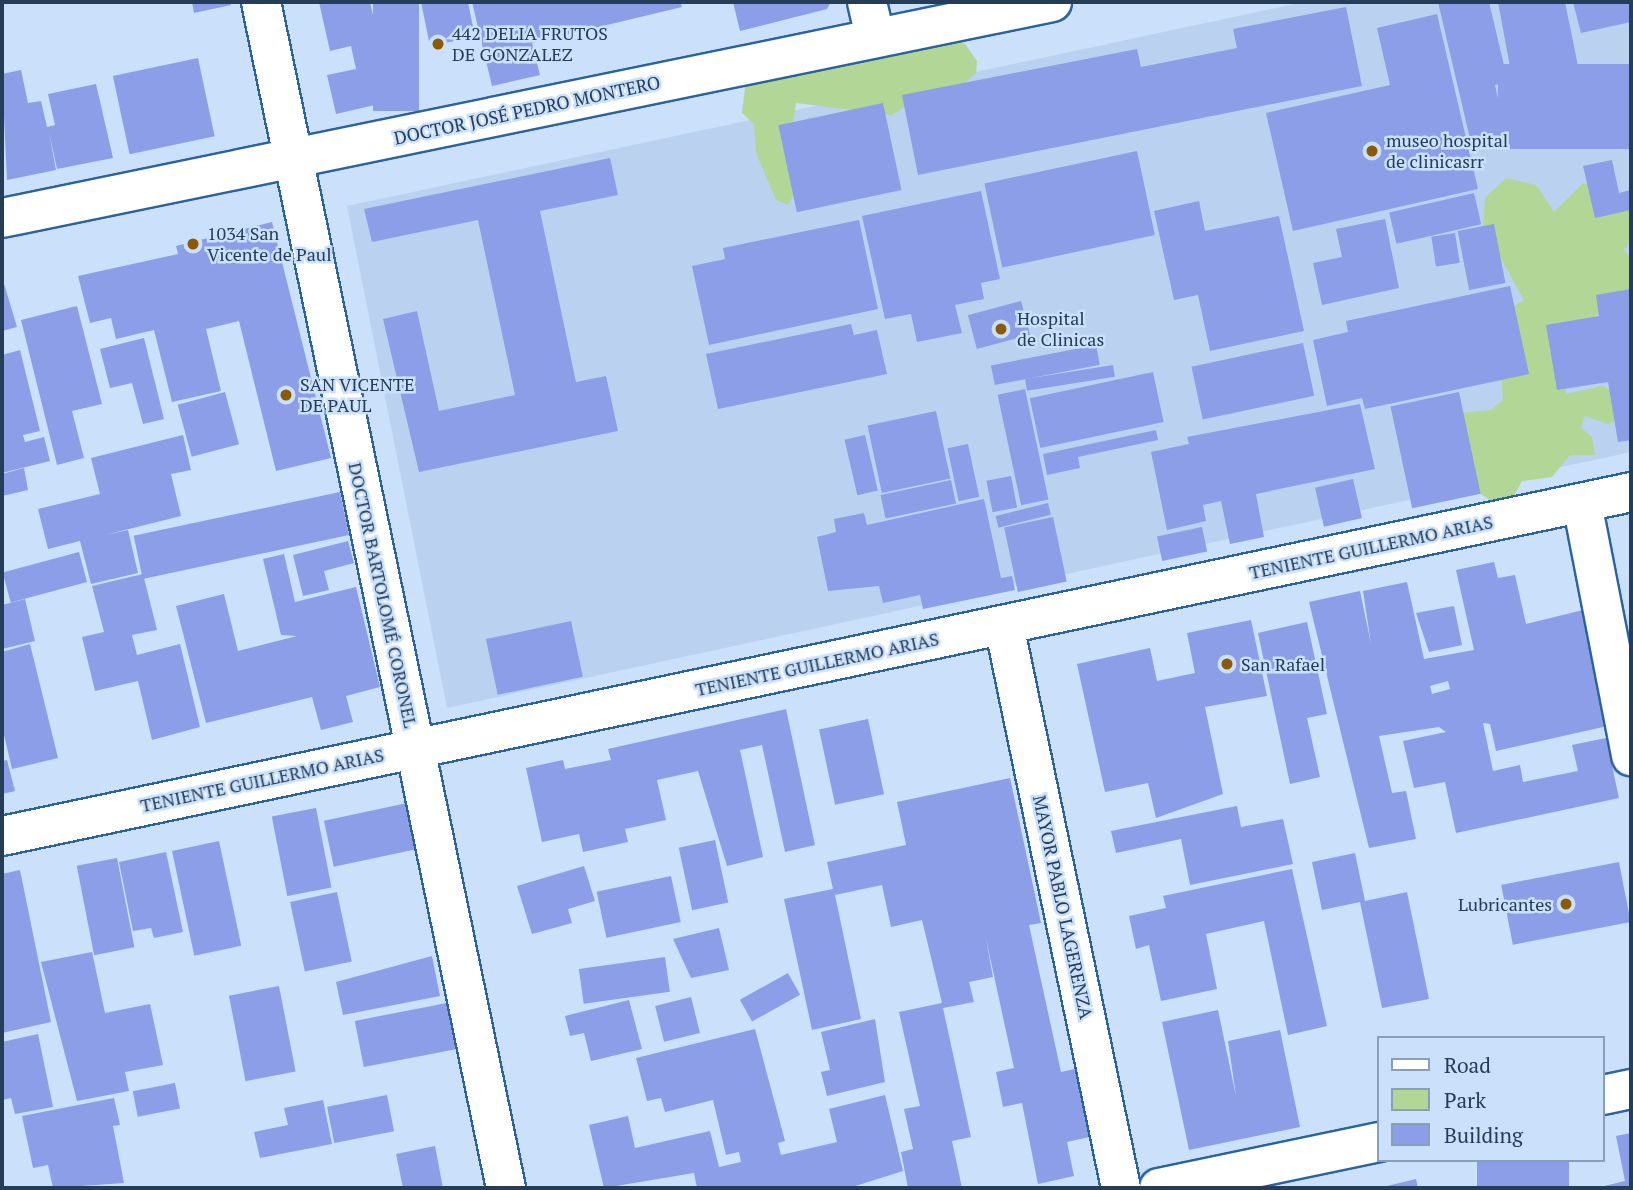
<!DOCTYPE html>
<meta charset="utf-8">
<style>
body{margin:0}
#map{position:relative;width:1633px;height:1190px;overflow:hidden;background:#cae0fb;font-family:"PT Serif",serif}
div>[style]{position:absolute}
.built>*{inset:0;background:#bad2ef}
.green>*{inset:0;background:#b2d696}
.building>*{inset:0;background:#8b9ee7;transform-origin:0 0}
.roads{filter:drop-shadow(2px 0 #2d639d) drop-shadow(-2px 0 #2d639d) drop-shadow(0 2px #2d639d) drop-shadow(0 -2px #2d639d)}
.minor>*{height:38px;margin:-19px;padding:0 19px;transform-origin:19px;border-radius:19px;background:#fff}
.tertiary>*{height:38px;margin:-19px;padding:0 19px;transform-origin:19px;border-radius:19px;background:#fff}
.dots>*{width:19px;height:19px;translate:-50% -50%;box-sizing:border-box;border:4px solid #cae0fb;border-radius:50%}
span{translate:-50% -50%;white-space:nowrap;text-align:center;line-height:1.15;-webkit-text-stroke:5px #cae0fb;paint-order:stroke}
.poi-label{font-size:18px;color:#253d57}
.left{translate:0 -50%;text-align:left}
.right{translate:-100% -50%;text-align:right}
.street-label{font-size:18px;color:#253d57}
.frame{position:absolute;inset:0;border:4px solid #253d57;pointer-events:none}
.legend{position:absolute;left:1377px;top:1036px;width:228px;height:126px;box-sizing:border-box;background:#cae0fb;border:2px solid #889fb9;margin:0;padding:9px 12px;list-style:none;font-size:21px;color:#253d57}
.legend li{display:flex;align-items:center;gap:14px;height:35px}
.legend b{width:35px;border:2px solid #889fb9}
</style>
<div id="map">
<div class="built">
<i style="clip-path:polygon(1304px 2px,1631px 2px,1631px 452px,447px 708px,347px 206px)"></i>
</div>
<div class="green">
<i style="clip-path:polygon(945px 32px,965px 44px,977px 61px,976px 73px,948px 98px,911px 103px,892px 115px,796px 103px,791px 135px,798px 187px,788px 205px,776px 200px,756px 153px,754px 124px,742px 113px,746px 79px)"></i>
<i style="clip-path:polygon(1506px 178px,1536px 185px,1554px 212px,1583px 183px,1631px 200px,1631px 240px,1624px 250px,1631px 259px,1631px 295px,1583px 323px,1565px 382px,1566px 394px,1603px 386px,1617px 393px,1617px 420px,1608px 424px,1585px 416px,1581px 428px,1592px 437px,1595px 455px,1570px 455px,1552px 477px,1522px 481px,1514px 496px,1496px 504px,1478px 492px,1461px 413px,1491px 410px,1503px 400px,1498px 315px,1524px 300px,1483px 226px,1485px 198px)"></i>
</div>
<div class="building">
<i style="clip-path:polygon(192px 2px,231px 2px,231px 5px,194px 13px)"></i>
<i style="clip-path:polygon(319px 2px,370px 2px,392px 101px,336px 114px,327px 75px,356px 69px,351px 46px,330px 51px)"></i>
<i style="left:373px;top:2px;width:46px;height:109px"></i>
<i style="clip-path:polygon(421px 2px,468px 2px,475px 37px,430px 46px)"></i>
<i style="clip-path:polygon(472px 2px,680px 2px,682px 7px,532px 43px,540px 75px,492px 86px)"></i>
<i style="clip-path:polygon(733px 2px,831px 2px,827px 9px,740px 31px)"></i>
<i style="clip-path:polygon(1438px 2px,1489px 2px,1508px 82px,1495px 85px,1506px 134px,1471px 143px)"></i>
<i style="clip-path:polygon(1498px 2px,1565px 2px,1579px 71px,1513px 83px)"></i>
<i style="clip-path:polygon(1573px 2px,1631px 2px,1631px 22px,1581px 33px)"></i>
<i style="clip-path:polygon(1346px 7px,1362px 86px,918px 175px,902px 95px,1137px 49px,1141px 67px,1237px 48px,1233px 29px)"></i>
<i style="clip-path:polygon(1437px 14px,1478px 189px,1293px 231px,1266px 113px,1390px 85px,1377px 28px)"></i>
<i style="left:198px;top:58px;width:80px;height:87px;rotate:78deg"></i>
<i style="left:1631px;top:64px;width:85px;height:133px;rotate:90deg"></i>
<i style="clip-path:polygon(21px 70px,28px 103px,41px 101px,47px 127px,55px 125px,48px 94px,96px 84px,113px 158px,57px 169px,49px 132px,56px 170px,7px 180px,2px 74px)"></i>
<i style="left:883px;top:103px;width:89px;height:107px;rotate:78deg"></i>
<i style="left:1137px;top:151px;width:86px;height:156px;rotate:78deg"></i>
<i style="clip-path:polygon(610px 158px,618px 195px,540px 211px,576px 382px,606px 376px,618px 431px,419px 472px,383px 319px,417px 311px,439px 411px,515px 395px,478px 220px,372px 242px,364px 209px)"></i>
<i style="clip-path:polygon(1612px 160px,1619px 193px,1631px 190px,1631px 210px,1595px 218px,1583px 166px)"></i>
<i style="clip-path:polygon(981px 191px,1000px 279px,981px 283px,984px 299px,955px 305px,962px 333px,917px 342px,911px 314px,885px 319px,862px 216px)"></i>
<i style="left:1474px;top:193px;width:32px;height:87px;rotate:77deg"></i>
<i style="clip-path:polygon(1199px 201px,1205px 231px,1279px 216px,1304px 331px,1210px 351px,1198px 295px,1174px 300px,1154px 211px)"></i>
<i style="clip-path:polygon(1385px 219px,1399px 288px,1322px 305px,1313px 263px,1342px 257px,1336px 229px)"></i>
<i style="clip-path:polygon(859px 220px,878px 309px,709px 345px,692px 266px,725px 259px,723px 248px)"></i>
<i style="clip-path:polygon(272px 222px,331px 458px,276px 471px,239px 321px,206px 329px,221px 391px,172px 402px,154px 330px,116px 339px,111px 318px,90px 323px,78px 276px,178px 254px,176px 246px)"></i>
<i style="left:1494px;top:224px;width:60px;height:37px;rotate:79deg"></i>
<i style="left:1455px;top:233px;width:30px;height:24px;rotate:81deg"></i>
<i style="clip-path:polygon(2px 277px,17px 327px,2px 331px)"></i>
<i style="clip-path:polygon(1510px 286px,1529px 374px,1365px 409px,1362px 398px,1327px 406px,1313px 340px,1348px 332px,1346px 321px)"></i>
<i style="clip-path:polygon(1631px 289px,1631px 440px,1618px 442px,1608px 382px,1557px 390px,1546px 325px,1599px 316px,1596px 295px)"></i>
<i style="left:1021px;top:301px;width:35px;height:55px;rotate:75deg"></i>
<i style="clip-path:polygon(77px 306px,102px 404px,72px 411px,84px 458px,57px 465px,21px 320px)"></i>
<i style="clip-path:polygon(851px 324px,854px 335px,877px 330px,887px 374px,718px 409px,706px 354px)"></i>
<i style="clip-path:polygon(144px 338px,164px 419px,143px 424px,132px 383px,110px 388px,100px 349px)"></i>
<i style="left:1303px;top:343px;width:54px;height:114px;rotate:78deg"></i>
<i style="left:1096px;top:345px;width:20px;height:107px;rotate:79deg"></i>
<i style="clip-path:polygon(20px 350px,40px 431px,23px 435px,25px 442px,44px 437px,50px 461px,2px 473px,2px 355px)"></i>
<i style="left:1113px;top:365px;width:12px;height:89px;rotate:81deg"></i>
<i style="left:1153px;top:372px;width:51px;height:126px;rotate:78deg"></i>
<i style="left:1025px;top:389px;width:113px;height:28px;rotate:78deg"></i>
<i style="left:225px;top:392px;width:54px;height:49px;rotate:75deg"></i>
<i style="left:1459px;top:392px;width:104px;height:70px;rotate:78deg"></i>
<i style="clip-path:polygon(1360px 404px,1375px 469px,1256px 494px,1264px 537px,1230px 544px,1221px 501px,1203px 505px,1206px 521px,1167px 530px,1151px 452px,1189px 444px,1187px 437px)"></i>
<i style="left:936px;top:411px;width:69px;height:70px;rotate:78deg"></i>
<i style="clip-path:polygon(1156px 430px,1158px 440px,1078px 457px,1080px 468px,1047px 475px,1043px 454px)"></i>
<i style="clip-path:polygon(183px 435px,191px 470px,171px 474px,181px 516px,105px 535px,128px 530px,138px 573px,91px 584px,80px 541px,48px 549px,38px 509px,100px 494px,91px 458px)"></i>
<i style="left:865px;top:435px;width:57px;height:21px;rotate:77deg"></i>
<i style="left:968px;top:444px;width:54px;height:21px;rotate:78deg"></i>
<i style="clip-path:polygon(24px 468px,28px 490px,2px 496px,2px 474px)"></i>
<i style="left:1011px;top:476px;width:32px;height:25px;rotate:79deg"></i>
<i style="left:1353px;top:479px;width:40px;height:39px;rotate:77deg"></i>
<i style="left:951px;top:480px;width:24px;height:72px;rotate:78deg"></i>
<i style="left:340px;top:492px;width:44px;height:211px;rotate:78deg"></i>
<i style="clip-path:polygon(984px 499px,1001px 578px,1012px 576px,1015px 590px,923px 609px,920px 595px,883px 603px,879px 586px,828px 591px,817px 537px,836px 532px,834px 519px,864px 513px,867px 525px)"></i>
<i style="left:1048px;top:503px;width:12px;height:54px;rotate:76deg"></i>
<i style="left:1053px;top:517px;width:66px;height:50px;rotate:78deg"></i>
<i style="left:1202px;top:527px;width:25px;height:46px;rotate:78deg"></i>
<i style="clip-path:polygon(348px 541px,354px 563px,324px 571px,329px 590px,303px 596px,293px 555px)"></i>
<i style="left:79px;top:552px;width:31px;height:79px;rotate:75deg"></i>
<i style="clip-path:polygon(284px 554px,295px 602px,356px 587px,380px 687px,346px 696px,353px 722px,321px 730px,312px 697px,206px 723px,176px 606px,224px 594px,238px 651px,297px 636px,281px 635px,263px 559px)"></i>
<i style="clip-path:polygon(evenodd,1494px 562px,1498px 578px,1515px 575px,1526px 624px,1587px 609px,1612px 725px,1496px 751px,1490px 724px,1483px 723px,1493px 771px,1520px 765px,1523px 782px,1578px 771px,1572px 745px,1606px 738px,1619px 798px,1456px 833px,1445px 782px,1414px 788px,1403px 741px,1446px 732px,1439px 727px,1379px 736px,1392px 793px,1406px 791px,1416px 839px,1369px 848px,1309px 602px,1360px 591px,1371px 644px,1363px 591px,1407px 582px,1424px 659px,1474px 650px,1456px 570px,1494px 562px,1448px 681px,1450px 689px,1432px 694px,1430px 686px,1448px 681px)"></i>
<i style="clip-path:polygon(143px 574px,157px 630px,132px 635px,137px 655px,180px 644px,200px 727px,152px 740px,138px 681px,95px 691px,82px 637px,104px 632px,92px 586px)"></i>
<i style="clip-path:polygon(25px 599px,35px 641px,2px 649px,2px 605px)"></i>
<i style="clip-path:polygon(1454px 606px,1462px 645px,1429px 652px,1416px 613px)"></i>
<i style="clip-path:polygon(1251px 620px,1267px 696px,1205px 707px,1223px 794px,1156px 818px,1148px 783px,1105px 792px,1077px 664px,1150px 648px,1157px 681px,1195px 673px,1187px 633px)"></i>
<i style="left:571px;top:621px;width:57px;height:87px;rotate:78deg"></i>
<i style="clip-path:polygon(1307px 622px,1327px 714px,1307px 718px,1320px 777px,1290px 784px,1258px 633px)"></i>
<i style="clip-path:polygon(30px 644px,58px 758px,12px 769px,2px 726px,2px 652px)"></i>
<i style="clip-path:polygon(786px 709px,815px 845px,785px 852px,762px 745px,740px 750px,763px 857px,727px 866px,698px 771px,657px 780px,666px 820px,625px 829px,628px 842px,583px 852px,579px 834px,542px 842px,526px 768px,563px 760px,565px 769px,611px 760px,608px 749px)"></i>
<i style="left:868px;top:719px;width:77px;height:50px;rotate:78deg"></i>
<i style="clip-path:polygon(7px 760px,15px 791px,2px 794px,2px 761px)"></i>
<i style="clip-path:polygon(1010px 778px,1041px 923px,1029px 925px,1061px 1072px,1088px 1066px,1103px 1134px,1067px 1142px,1074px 1176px,1038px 1184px,1022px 1103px,1003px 1107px,996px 1072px,1014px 1068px,985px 934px,993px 977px,969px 982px,974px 1002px,943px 1008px,971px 1137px,952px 1141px,962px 1188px,908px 1188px,901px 1152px,913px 1149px,904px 1109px,920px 1106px,899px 1012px,942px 1003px,922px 920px,891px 927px,882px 885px,835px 895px,861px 1019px,812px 1030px,784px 899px,833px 889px,827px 862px,906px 845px,897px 802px)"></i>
<i style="left:412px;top:802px;width:47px;height:90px;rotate:78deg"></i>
<i style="clip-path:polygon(1237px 806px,1241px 827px,1283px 819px,1293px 864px,1190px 885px,1181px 839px,1116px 853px,1111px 831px)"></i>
<i style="left:316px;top:808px;width:81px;height:45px;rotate:79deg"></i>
<i style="left:715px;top:840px;width:64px;height:37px;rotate:78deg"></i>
<i style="left:219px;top:841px;width:107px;height:48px;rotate:78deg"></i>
<i style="clip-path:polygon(166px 852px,183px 932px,154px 938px,151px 928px,133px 931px,119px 862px)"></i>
<i style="clip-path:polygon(1355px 853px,1365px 901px,1407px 892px,1429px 999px,1382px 1008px,1360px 902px,1322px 910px,1312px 862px)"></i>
<i style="left:117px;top:858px;width:91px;height:41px;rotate:79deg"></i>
<i style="left:1619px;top:862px;width:61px;height:120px;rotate:79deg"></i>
<i style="clip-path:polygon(584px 866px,595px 901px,568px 909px,572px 923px,532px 934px,517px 886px)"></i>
<i style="clip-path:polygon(1292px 869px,1327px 1026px,1288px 1035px,1264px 921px,1206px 934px,1217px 989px,1161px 1001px,1149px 945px,1136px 949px,1129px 916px,1166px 908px,1163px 896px)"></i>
<i style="clip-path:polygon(20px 870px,51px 1022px,2px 1033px,2px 874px)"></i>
<i style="left:671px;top:876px;width:47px;height:76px;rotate:78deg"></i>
<i style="left:337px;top:892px;width:71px;height:48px;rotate:78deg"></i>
<i style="clip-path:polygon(719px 928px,729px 970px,691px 978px,673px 939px)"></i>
<i style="clip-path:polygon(92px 952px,105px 1013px,150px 1004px,163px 1065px,125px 1072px,129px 1091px,77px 1101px,41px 962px)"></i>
<i style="clip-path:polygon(432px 956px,440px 996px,343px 1015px,336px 982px)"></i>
<i style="left:665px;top:957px;width:35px;height:87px;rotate:82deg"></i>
<i style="left:788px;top:973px;width:25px;height:55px;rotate:61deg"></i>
<i style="left:279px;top:986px;width:87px;height:51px;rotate:79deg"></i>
<i style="left:691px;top:997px;width:37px;height:37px;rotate:76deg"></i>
<i style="clip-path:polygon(629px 1000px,642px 1049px,591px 1061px,584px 1033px,570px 1036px,565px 1016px)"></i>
<i style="left:452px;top:1002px;width:47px;height:99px;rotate:79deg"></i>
<i style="clip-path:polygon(1218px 1010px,1236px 1096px,1228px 1041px,1280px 1030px,1300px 1127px,1189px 1150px,1162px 1022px)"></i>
<i style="clip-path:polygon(875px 1019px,885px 1082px,827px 1096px,821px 1072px,830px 1070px,821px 1032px)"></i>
<i style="clip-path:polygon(755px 1029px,785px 1141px,778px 1143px,781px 1155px,837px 1142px,829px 1109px,885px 1095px,903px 1171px,849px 1188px,697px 1188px,694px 1173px,604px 1188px,589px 1125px,628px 1116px,635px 1148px,710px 1131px,719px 1167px,741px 1162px,739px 1152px,726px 1155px,713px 1100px,665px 1112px,661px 1098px,647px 1101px,636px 1058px)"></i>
<i style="clip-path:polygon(38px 1034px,53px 1107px,15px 1114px,11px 1098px,2px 1100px,2px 1042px)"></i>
<i style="left:175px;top:1083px;width:26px;height:43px;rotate:79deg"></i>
<i style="left:387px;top:1095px;width:37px;height:61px;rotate:79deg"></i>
<i style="clip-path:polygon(114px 1098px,120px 1125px,113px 1126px,124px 1183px,53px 1188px,48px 1165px,33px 1168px,22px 1116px)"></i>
<i style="clip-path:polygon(323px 1100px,332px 1144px,260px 1158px,254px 1132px,288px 1125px,284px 1108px)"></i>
<i style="clip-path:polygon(1631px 1133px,1631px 1188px,1596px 1188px,1625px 1181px,1616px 1136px)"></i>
<i style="clip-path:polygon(435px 1146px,443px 1188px,403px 1188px,396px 1154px)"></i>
<i style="left:1477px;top:1160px;width:92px;height:28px"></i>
<i style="clip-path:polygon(1416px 1179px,1418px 1188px,1383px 1188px,1383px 1187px)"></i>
</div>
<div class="roads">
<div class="minor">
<i style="left:261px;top:2px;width:1211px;rotate:78.33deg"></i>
<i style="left:867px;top:2px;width:37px;rotate:77deg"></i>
<i style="left:2px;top:218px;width:1072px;rotate:-11.62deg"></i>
<i style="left:1582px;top:503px;width:258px;rotate:79deg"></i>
<i style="left:1004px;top:625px;width:575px;rotate:78.26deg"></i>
<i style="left:1603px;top:1095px;width:29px;rotate:-12deg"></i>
<i style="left:1159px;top:1188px;width:225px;rotate:-11.8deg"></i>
</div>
<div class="tertiary">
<i style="left:2px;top:836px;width:1665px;rotate:-11.92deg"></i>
</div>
</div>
<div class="dots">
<i style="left:438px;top:44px;background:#8b5a03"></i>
<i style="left:1372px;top:151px;background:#8b5a03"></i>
<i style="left:193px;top:244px;background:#8b5a03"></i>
<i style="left:1001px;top:329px;background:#8b5a03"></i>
<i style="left:286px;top:395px;background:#8b5a03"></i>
<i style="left:1227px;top:664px;background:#8b5a03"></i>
<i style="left:1566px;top:904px;background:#8b5a03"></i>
</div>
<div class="poi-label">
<span class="left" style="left:452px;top:44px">442 DELIA FRUTOS<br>DE GONZALEZ</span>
<span class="left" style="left:1386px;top:151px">museo hospital<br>de clinicasrr</span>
<span class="left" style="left:207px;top:244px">1034 San<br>Vicente de Paul</span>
<span class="left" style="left:1017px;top:329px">Hospital<br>de Clinicas</span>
<span class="left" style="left:300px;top:395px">SAN VICENTE<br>DE PAUL</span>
<span class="left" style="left:1241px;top:664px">San Rafael</span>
<span class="right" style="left:1552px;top:904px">Lubricantes</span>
</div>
<div class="street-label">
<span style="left:527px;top:110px;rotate:-12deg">DOCTOR JOSÉ PEDRO MONTERO</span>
<span style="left:1371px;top:547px;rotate:-12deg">TENIENTE GUILLERMO ARIAS</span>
<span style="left:383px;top:595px;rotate:78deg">DOCTOR BARTOLOMÉ CORONEL</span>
<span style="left:817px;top:664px;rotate:-12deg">TENIENTE GUILLERMO ARIAS</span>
<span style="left:262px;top:780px;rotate:-12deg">TENIENTE GUILLERMO ARIAS</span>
<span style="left:1063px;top:907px;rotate:78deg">MAYOR PABLO LAGERENZA</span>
</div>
<div class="frame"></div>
<ul class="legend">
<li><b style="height:9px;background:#fff"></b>Road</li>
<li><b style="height:19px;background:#b2d696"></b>Park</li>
<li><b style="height:19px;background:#8b9ee7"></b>Building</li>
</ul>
</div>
